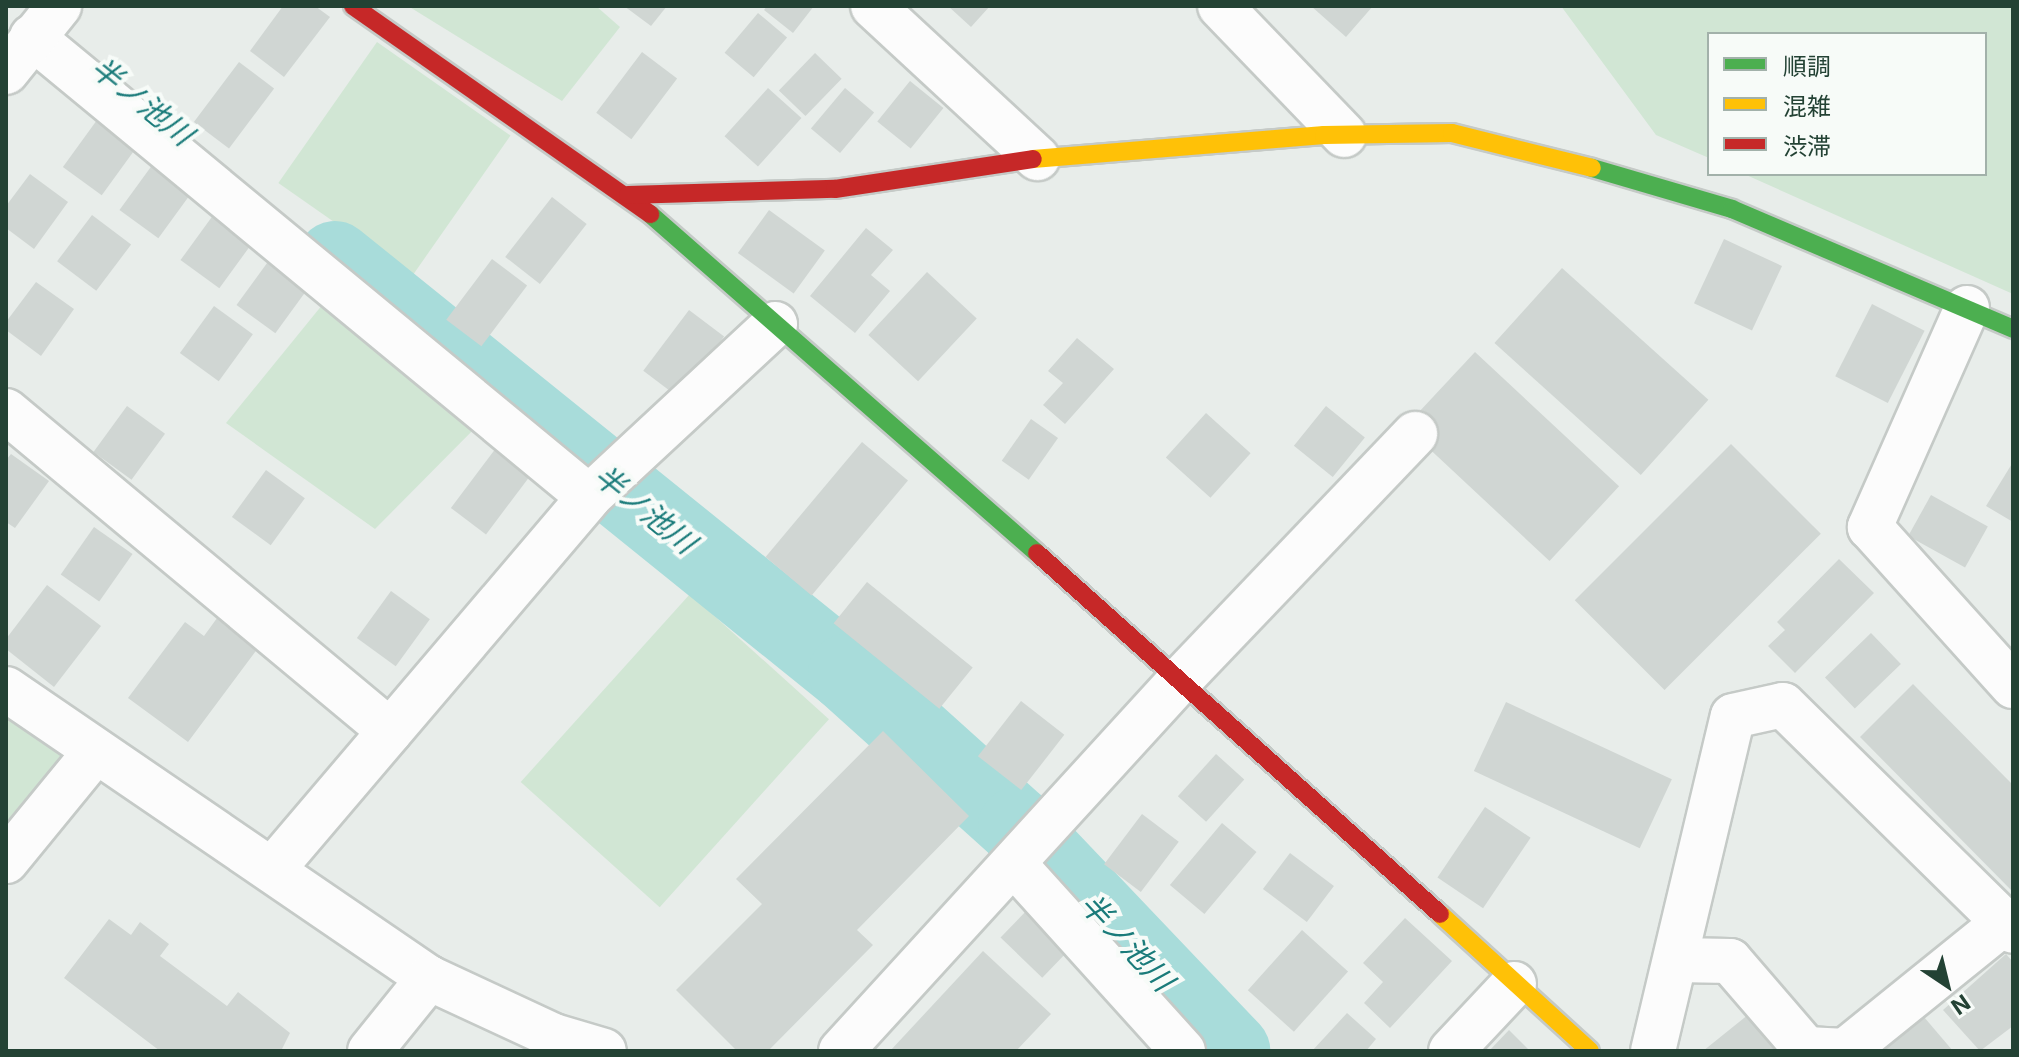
<!DOCTYPE html>
<meta charset="utf-8">
<style>
body{margin:0}
#map{position:relative;width:2019px;height:1057px;overflow:hidden;background:#e8edea;font-family:Inter,"Noto Sans JP",sans-serif}
div>[style]{position:absolute}
.green>*{inset:0;background:#d1e6d4;transform-origin:0 0}
.river>*{height:78px;margin:-39px;padding:0 39px;transform-origin:39px;border-radius:39px;background:#a8dcda}
.building>*{inset:0;background:#d0d6d3;transform-origin:0 0}
.roads{filter:drop-shadow(2px 0 #c5cac7) drop-shadow(-2px 0 #c5cac7) drop-shadow(0 2px #c5cac7) drop-shadow(0 -2px #c5cac7)}
.street>*{height:44px;margin:-22px;padding:0 22px;transform-origin:22px;border-radius:22px;background:#fcfcfc}
.fast>*{height:18px;margin:-9px;padding:0 9px;transform-origin:9px;border-radius:9px;background:#4caf50}
.slow>*{height:18px;margin:-9px;padding:0 9px;transform-origin:9px;border-radius:9px;background:#ffc107}
.jam>*{height:18px;margin:-9px;padding:0 9px;transform-origin:9px;border-radius:9px;background:#c62828}
span{translate:-50% -50%;white-space:nowrap;text-align:center;line-height:1.15;-webkit-text-stroke:8px #f7fbf8;paint-order:stroke}
.water-label{font-size:30px;color:#1a7b7a;font-style:italic}
.frame{position:absolute;inset:0;border:8px solid #234234;pointer-events:none}
.legend{position:absolute;left:1707px;top:32px;width:280px;height:144px;box-sizing:border-box;background:#f7fbf8;border:2px solid #a2b1aa;margin:0;padding:10px 14px;list-style:none;font-size:24px;color:#234234}
.legend li{display:flex;align-items:center;gap:16px;height:40px}
.legend b{width:40px;border:2px solid #a2b1aa}
.north{position:absolute;left:1907px;top:945px;width:80px;height:80px;-webkit-text-stroke:6px #f7fbf8;paint-order:stroke;rotate:145deg;font-size:22px;font-weight:700;line-height:32px;text-align:center;color:#234234}
.north::after{content:'';display:block;margin:auto;width:28px;height:36px;background:#234234;clip-path:polygon(50% 0,100% 100%,50% 72%,0 100%)}
</style>
<div id="map">
<div class="green">
<i style="clip-path:polygon(408px 6px,596px 6px,620px 27px,562px 101px)"></i>
<i style="clip-path:polygon(1561px 6px,2013px 6px,2013px 294px,1744px 174px,1985px 174px,1985px 34px,1709px 34px,1709px 158px,1656px 135px)"></i>
<i style="left:377px;top:42px;width:163px;height:172px;rotate:35deg"></i>
<i style="clip-path:polygon(336px 288px,484px 419px,375px 529px,226px 423px)"></i>
<i style="left:690px;top:594px;width:187px;height:253px;rotate:42deg"></i>
<i style="clip-path:polygon(6px 689px,96px 751px,6px 861px)"></i>
</div>
<div class="river">
<i style="left:335px;top:260px;width:658px;rotate:38.89deg"></i>
<i style="left:847px;top:673px;width:229px;rotate:42deg"></i>
<i style="left:1017px;top:826px;width:311px;rotate:46.4deg"></i>
</div>
<div class="building">
<i style="clip-path:polygon(283px 6px,315px 6px,330px 17px,284px 77px,250px 51px)"></i>
<i style="clip-path:polygon(624px 6px,667px 6px,651px 26px)"></i>
<i style="clip-path:polygon(767px 6px,814px 6px,793px 33px,764px 10px)"></i>
<i style="clip-path:polygon(948px 6px,990px 6px,971px 27px)"></i>
<i style="clip-path:polygon(1311px 6px,1373px 6px,1346px 37px)"></i>
<i style="left:758px;top:13px;width:38px;height:52px;rotate:40deg"></i>
<i style="left:642px;top:52px;width:44px;height:76px;rotate:37deg"></i>
<i style="left:815px;top:53px;width:37px;height:52px;rotate:44deg"></i>
<i style="left:239px;top:62px;width:44px;height:75px;rotate:37deg"></i>
<i style="left:910px;top:81px;width:43px;height:52px;rotate:39deg"></i>
<i style="left:768px;top:88px;width:45px;height:65px;rotate:42deg"></i>
<i style="left:845px;top:88px;width:38px;height:53px;rotate:40deg"></i>
<i style="left:97px;top:120px;width:48px;height:58px;rotate:36deg"></i>
<i style="left:153px;top:164px;width:48px;height:57px;rotate:36deg"></i>
<i style="clip-path:polygon(30px 174px,68px 202px,34px 249px,6px 228px,6px 206px)"></i>
<i style="left:552px;top:197px;width:44px;height:76px;rotate:38deg"></i>
<i style="left:769px;top:210px;width:69px;height:53px;rotate:36deg"></i>
<i style="left:214px;top:214px;width:48px;height:57px;rotate:36deg"></i>
<i style="left:92px;top:215px;width:49px;height:58px;rotate:37deg"></i>
<i style="clip-path:polygon(866px 228px,893px 250px,871px 275px,890px 291px,855px 333px,810px 296px)"></i>
<i style="left:1724px;top:239px;width:64px;height:71px;rotate:25deg"></i>
<i style="left:270px;top:259px;width:48px;height:57px;rotate:36deg"></i>
<i style="left:492px;top:259px;width:44px;height:76px;rotate:37deg"></i>
<i style="left:1562px;top:268px;width:197px;height:101px;rotate:42deg"></i>
<i style="left:927px;top:272px;width:68px;height:86px;rotate:43deg"></i>
<i style="clip-path:polygon(36px 282px,74px 309px,41px 356px,6px 330px,6px 322px)"></i>
<i style="left:1872px;top:304px;width:59px;height:81px;rotate:27deg"></i>
<i style="left:214px;top:306px;width:48px;height:58px;rotate:36deg"></i>
<i style="left:689px;top:310px;width:44px;height:76px;rotate:37deg"></i>
<i style="clip-path:polygon(1077px 338px,1114px 369px,1065px 424px,1043px 405px,1063px 383px,1048px 371px)"></i>
<i style="left:1475px;top:352px;width:197px;height:102px;rotate:43deg"></i>
<i style="left:127px;top:406px;width:47px;height:57px;rotate:36deg"></i>
<i style="left:1326px;top:406px;width:50px;height:51px;rotate:39deg"></i>
<i style="left:1206px;top:413px;width:60px;height:60px;rotate:42deg"></i>
<i style="left:1031px;top:419px;width:33px;height:51px;rotate:35deg"></i>
<i style="left:862px;top:442px;width:60px;height:150px;rotate:40deg"></i>
<i style="left:1731px;top:444px;width:127px;height:221px;rotate:45deg"></i>
<i style="left:496px;top:448px;width:44px;height:75px;rotate:37deg"></i>
<i style="clip-path:polygon(11px 454px,49px 481px,15px 528px,6px 522px,6px 460px)"></i>
<i style="clip-path:polygon(2013px 462px,2013px 522px,1986px 506px)"></i>
<i style="left:266px;top:470px;width:48px;height:58px;rotate:36deg"></i>
<i style="left:1931px;top:495px;width:65px;height:47px;rotate:29deg"></i>
<i style="left:94px;top:527px;width:47px;height:58px;rotate:35deg"></i>
<i style="clip-path:polygon(1839px 559px,1874px 593px,1795px 673px,1768px 646px,1785px 630px,1777px 622px)"></i>
<i style="left:867px;top:582px;width:136px;height:53px;rotate:39deg"></i>
<i style="clip-path:polygon(47px 585px,101px 626px,54px 687px,6px 649px,6px 639px)"></i>
<i style="left:391px;top:591px;width:48px;height:58px;rotate:36deg"></i>
<i style="clip-path:polygon(220px 614px,261px 644px,188px 742px,128px 698px,185px 622px,204px 636px)"></i>
<i style="left:1871px;top:633px;width:43px;height:64px;rotate:46deg"></i>
<i style="clip-path:polygon(1913px 684px,2013px 785px,2013px 892px,1860px 737px)"></i>
<i style="left:1021px;top:701px;width:55px;height:70px;rotate:38deg"></i>
<i style="left:1506px;top:702px;width:183px;height:76px;rotate:25deg"></i>
<i style="clip-path:polygon(883px 731px,969px 816px,857px 930px,873px 945px,768px 1051px,737px 1051px,676px 990px,762px 904px,736px 879px)"></i>
<i style="left:1216px;top:754px;width:38px;height:57px;rotate:42deg"></i>
<i style="left:1485px;top:807px;width:55px;height:85px;rotate:34deg"></i>
<i style="left:1142px;top:814px;width:46px;height:63px;rotate:37deg"></i>
<i style="left:1222px;top:823px;width:45px;height:81px;rotate:40deg"></i>
<i style="left:1290px;top:853px;width:55px;height:45px;rotate:37deg"></i>
<i style="left:1029px;top:908px;width:58px;height:41px;rotate:44deg"></i>
<i style="clip-path:polygon(1405px 918px,1452px 961px,1390px 1028px,1364px 1003px,1383px 982px,1363px 963px)"></i>
<i style="clip-path:polygon(109px 919px,131px 935px,140px 922px,169px 944px,160px 956px,227px 1006px,238px 992px,290px 1033px,281px 1051px,160px 1051px,64px 978px)"></i>
<i style="left:1302px;top:930px;width:62px;height:81px;rotate:42deg"></i>
<i style="clip-path:polygon(983px 951px,1051px 1014px,1016px 1051px,890px 1051px)"></i>
<i style="clip-path:polygon(2006px 954px,2013px 962px,2013px 1026px,1980px 1051px,1943px 1010px)"></i>
<i style="clip-path:polygon(1347px 1013px,1376px 1039px,1366px 1051px,1312px 1051px)"></i>
<i style="clip-path:polygon(1749px 1014px,1776px 1051px,1703px 1051px)"></i>
<i style="clip-path:polygon(1924px 1017px,1953px 1051px,1883px 1051px)"></i>
<i style="clip-path:polygon(1509px 1030px,1530px 1051px,1489px 1051px)"></i>
</div>
<div class="roads">
<div class="street">
<i style="left:873px;top:6px;width:224px;rotate:42.8deg"></i>
<i style="left:1220px;top:6px;width:179px;rotate:46.1deg"></i>
<i style="left:32px;top:37px;width:722px;rotate:39.55deg"></i>
<i style="left:6px;top:72px;width:85px;rotate:-51.2deg"></i>
<i style="left:1967px;top:308px;width:240px;rotate:113.9deg"></i>
<i style="left:1870px;top:527px;width:214px;rotate:48deg"></i>
<i style="left:6px;top:411px;width:500px;rotate:39.8deg"></i>
<i style="left:6px;top:689px;width:512px;rotate:34.34deg"></i>
<i style="left:429px;top:978px;width:138px;rotate:24.9deg"></i>
<i style="left:554px;top:1036px;width:52px;rotate:16.7deg"></i>
<i style="left:6px;top:861px;width:142px;rotate:-50.7deg"></i>
<i style="left:1014px;top:864px;width:252px;rotate:47.9deg"></i>
<i style="left:272px;top:870px;width:490px;rotate:-49.6deg"></i>
<i style="left:589px;top:497px;width:254px;rotate:-42.9deg"></i>
<i style="left:1677px;top:960px;width:53px;rotate:1.1deg"></i>
<i style="left:1730px;top:961px;width:116px;rotate:49.2deg"></i>
<i style="left:1806px;top:1049px;width:35px;rotate:3deg"></i>
<i style="left:370px;top:1051px;width:94px;rotate:-51.1deg"></i>
<i style="left:841px;top:1051px;width:504px;rotate:-47.57deg"></i>
<i style="left:1181px;top:679px;width:339px;rotate:-46.3deg"></i>
<i style="left:1451px;top:1051px;width:92px;rotate:-46.8deg"></i>
<i style="left:1653px;top:1051px;width:344px;rotate:-76.6deg"></i>
<i style="left:1733px;top:716px;width:51px;rotate:-12.4deg"></i>
<i style="left:1783px;top:705px;width:322px;rotate:44.5deg"></i>
<i style="left:1845px;top:1051px;width:206px;rotate:-38.9deg"></i>
</div>
<div class="fast">
<i style="left:1592px;top:168px;width:146px;rotate:16.3deg"></i>
<i style="left:1732px;top:209px;width:306px;rotate:23.1deg"></i>
<i style="left:650px;top:214px;width:514px;rotate:41.22deg"></i>
</div>
<div class="slow">
<i style="left:1033px;top:159px;width:292px;rotate:-4.7deg"></i>
<i style="left:1324px;top:135px;width:128px;rotate:-0.9deg"></i>
<i style="left:1452px;top:133px;width:144px;rotate:14deg"></i>
<i style="left:1440px;top:914px;width:203px;rotate:42.4deg"></i>
</div>
<div class="jam">
<i style="left:353px;top:6px;width:363px;rotate:35deg"></i>
<i style="left:628px;top:195px;width:207px;rotate:-1.7deg"></i>
<i style="left:835px;top:189px;width:200px;rotate:-8.6deg"></i>
<i style="left:1037px;top:553px;width:541px;rotate:41.85deg"></i>
</div>
</div>
<div class="water-label">
<span style="left:142px;top:101px;rotate:39deg">半ノ池川</span>
<span style="left:645px;top:509px;rotate:39deg">半ノ池川</span>
<span style="left:1127px;top:942px;rotate:47deg">半ノ池川</span>
</div>
<div class="frame"></div>
<ul class="legend">
<li><b style="height:10px;background:#4caf50"></b>順調</li>
<li><b style="height:10px;background:#ffc107"></b>混雑</li>
<li><b style="height:10px;background:#c62828"></b>渋滞</li>
</ul>
<div class="north">N</div>
</div>
